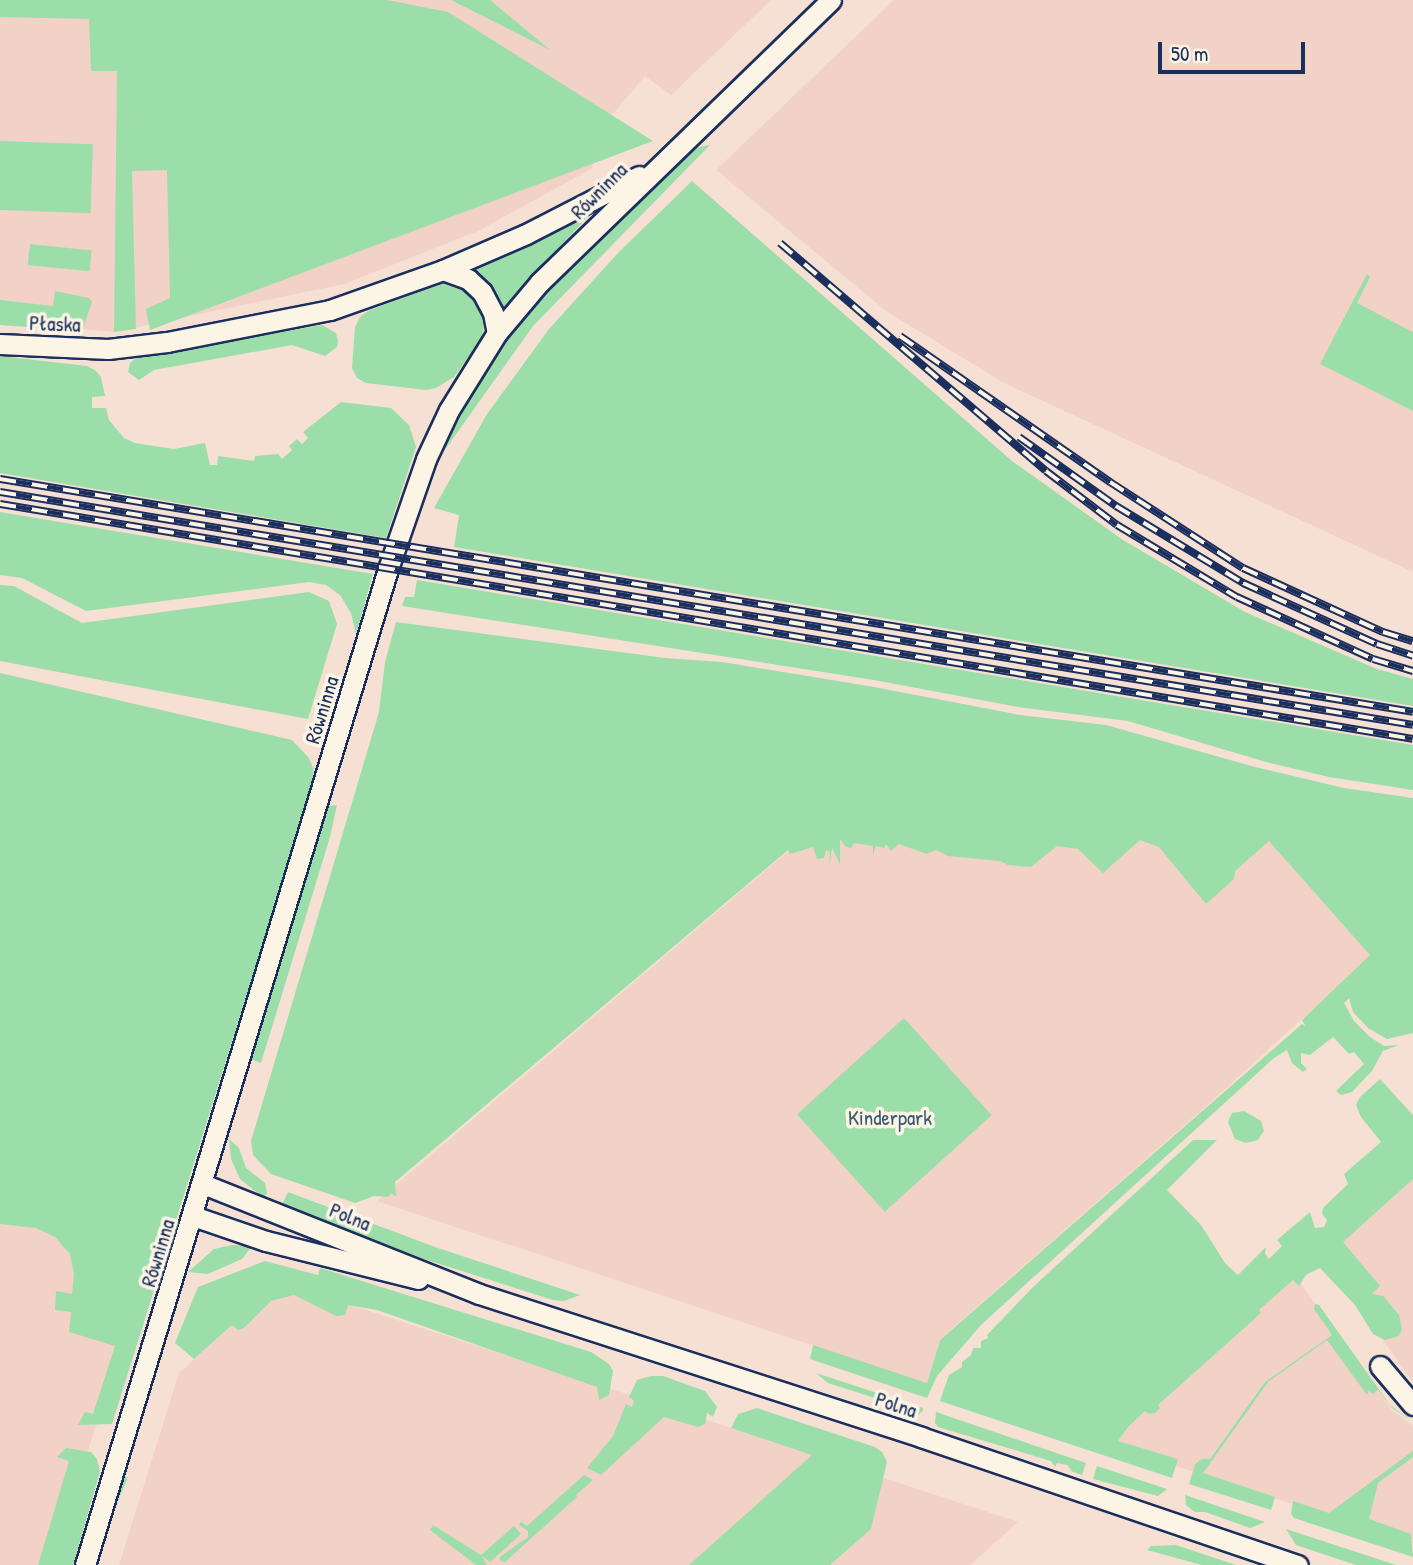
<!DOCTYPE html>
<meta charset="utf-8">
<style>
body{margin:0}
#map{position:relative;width:1413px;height:1565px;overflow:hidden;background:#f6e0d3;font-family:"Patrick Hand",sans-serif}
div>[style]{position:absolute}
.built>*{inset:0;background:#f2d1c7}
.green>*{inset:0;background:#9cdea9;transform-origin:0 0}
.roads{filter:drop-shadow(2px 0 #1b2f5e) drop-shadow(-2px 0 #1b2f5e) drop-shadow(0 2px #1b2f5e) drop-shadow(0 -2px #1b2f5e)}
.minor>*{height:19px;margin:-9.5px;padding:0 9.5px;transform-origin:9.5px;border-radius:9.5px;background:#fcf5e5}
.rail>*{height:8px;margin-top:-4px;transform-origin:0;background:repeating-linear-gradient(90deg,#fcf5e5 0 16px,#1b2f5e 0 32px);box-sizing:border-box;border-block:2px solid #1b2f5e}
span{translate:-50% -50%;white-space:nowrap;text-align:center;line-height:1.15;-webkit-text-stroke:7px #fcf5e5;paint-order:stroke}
.street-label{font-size:21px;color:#1b2f5e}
.park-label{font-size:21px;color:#3b5b71}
.scale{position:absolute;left:1158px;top:42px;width:147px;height:32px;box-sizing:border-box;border:4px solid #1b2f5e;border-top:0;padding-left:9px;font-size:21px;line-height:24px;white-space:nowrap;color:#1b2f5e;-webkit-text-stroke:5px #fcf5e5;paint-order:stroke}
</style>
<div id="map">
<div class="built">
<i style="clip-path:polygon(0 0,771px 0,671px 95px,645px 76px,585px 147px,593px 168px,478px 231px,344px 284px,114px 332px,0 321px)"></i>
<i style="clip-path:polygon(894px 0,1413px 0,1413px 572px,1004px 383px,886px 311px,716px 170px)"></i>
<i style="clip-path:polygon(1260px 798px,1413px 918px,1204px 1108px,940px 1339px,927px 1383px,377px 1201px,820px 824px,1057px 843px)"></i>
<i style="clip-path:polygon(1413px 1168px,1413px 1382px,1320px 1252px)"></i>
<i style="clip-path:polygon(0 1223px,69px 1228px,123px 1337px,53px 1565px,0 1565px)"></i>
<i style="clip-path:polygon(1294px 1274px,1391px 1409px,1413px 1426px,1413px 1543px,1105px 1443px)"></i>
<i style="clip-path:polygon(279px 1282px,664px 1406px,1018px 1522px,970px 1565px,119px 1565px,179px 1373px)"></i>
</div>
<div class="green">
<i style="clip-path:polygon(0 0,387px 0,448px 12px,653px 141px,150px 330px,146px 309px,170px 298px,167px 170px,132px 171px,136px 329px,114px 332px,117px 71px,91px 71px,89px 19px,0 17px)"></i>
<i style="clip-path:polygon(451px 0,490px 0,550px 50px)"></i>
<i style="left:0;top:141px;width:93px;height:69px;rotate:2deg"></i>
<i style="clip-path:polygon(710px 145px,533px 326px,437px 461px,489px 362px,556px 278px,695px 148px)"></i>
<i style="clip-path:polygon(692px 181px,1012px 461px,1123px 540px,1245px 612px,1377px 669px,1413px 679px,1413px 706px,454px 547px,459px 515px,434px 508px,487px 414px,549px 329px,618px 253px)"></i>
<i style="clip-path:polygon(593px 211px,502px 310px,475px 269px)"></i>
<i style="left:30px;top:244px;width:62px;height:21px;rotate:6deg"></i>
<i style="clip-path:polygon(1367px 274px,1370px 277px,1357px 303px,1413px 332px,1413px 411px,1320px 364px)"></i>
<i style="clip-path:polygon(450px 280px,469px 289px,485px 322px,481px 340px,454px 377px,436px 388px,426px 390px,366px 383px,357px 378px,352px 368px,355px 327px,360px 317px,368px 311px)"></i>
<i style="clip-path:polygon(55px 291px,89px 298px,92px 302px,82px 331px,0 325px,0 300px,53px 306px)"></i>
<i style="clip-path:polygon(322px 325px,336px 333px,338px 341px,337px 347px,325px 356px,292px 345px,154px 370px,139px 380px,128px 372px,130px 363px,136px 358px)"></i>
<i style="clip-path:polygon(0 356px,87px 366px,95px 370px,101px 377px,105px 396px,92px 397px,92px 408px,106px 408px,109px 420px,124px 438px,135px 443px,174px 449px,205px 443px,210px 465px,217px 465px,218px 456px,254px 461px,255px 456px,278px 454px,282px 459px,292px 450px,289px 446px,297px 439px,302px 444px,308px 438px,303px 432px,341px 402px,391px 408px,409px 425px,416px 447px,386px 538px,0 473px)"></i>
<i style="clip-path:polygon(0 512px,373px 574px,356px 634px,351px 613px,340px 595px,326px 585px,309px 582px,86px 611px,22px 578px,0 575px)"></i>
<i style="clip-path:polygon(417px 580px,1413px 745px,1413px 790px,1329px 777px,1266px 762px,1128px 721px,1018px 707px,874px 680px,402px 606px,405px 597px,414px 597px)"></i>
<i style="clip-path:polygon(0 585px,14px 586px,82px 623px,309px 592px,329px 601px,337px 624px,308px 719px,0 661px)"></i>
<i style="clip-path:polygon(396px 622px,665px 658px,722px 662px,874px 687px,1020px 715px,1106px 725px,1255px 767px,1344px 788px,1413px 798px,1413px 1033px,1387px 1039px,1368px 1028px,1353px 1012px,1349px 998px,1344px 1003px,1354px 1021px,1370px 1037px,1384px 1046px,1399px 1045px,1383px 1051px,1372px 1071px,1352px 1092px,1341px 1095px,1336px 1091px,1364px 1064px,1354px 1052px,1349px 1054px,1333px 1037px,1310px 1055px,1301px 1053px,1301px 1063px,1307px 1069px,1303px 1072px,1292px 1063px,1287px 1050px,1274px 1058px,981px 1325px,937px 1376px,927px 1398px,810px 1359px,813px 1345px,927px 1383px,940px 1340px,1302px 1024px,1306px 1027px,1302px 1020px,1370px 955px,1269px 841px,1235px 871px,1234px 879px,1206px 904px,1159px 847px,1140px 840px,1103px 873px,1078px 849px,1057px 846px,1031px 867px,1008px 865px,1000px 861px,948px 856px,936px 850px,927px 854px,899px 844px,891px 851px,886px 844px,884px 848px,876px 846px,873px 856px,873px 846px,854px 843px,851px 848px,846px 847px,840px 839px,840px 864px,832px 848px,829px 868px,830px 852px,826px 850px,824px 858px,817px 859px,813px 847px,790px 854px,788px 850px,395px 1182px,396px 1197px,391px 1193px,388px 1197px,374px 1196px,355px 1203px,271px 1174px,253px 1155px,251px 1141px,379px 712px,385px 662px)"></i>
<i style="clip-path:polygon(0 673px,292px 740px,309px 758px,313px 768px,314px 780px,112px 1424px,78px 1425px,85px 1412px,93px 1414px,115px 1346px,69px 1332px,71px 1312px,55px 1310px,56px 1291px,72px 1294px,74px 1274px,70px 1254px,55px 1237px,36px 1228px,0 1224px)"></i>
<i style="clip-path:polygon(337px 805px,330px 837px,261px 1063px,250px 1059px,328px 806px)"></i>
<i style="left:904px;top:1018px;width:131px;height:144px;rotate:48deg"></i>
<i style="clip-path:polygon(1380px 1079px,1413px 1115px,1413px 1179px,1343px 1242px,1380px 1286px,1372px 1294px,1383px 1296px,1399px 1315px,1402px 1329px,1399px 1336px,1385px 1340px,1373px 1334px,1355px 1305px,1320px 1268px,1306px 1275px,1299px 1286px,1293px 1280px,1259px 1310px,1261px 1313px,1158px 1405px,1160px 1408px,1155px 1413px,1149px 1414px,1145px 1411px,1128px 1427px,1118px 1441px,1178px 1459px,1172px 1478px,940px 1401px,949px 1375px,962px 1367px,962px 1362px,971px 1355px,973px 1348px,981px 1348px,981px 1341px,988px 1338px,987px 1335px,1033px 1287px,1193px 1140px,1217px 1140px,1167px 1190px,1201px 1225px,1225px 1263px,1238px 1275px,1266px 1247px,1265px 1254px,1269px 1259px,1282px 1246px,1277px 1240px,1310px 1212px,1315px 1228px,1324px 1227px,1327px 1220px,1322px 1214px,1323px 1208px,1348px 1184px,1344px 1174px,1381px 1142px,1361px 1117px,1356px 1105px,1360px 1097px)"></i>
<i style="clip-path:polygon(1244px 1111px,1261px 1121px,1264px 1131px,1258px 1140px,1246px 1143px,1235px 1139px,1228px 1122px,1232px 1113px)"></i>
<i style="clip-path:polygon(229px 1139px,239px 1148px,246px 1168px,265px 1183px,267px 1193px,264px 1198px,240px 1179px,231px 1159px)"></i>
<i style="clip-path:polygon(288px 1192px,435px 1247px,580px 1295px,564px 1301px,553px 1300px,424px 1259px,282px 1205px)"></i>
<i style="clip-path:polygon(232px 1245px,252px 1246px,242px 1259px,208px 1274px,188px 1272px,214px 1249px)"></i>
<i style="clip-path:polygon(265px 1261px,318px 1275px,320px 1268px,591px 1352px,609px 1364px,613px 1371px,609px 1395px,599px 1400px,597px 1387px,377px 1310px,348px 1305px,345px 1315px,336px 1316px,294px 1295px,271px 1301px,244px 1328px,238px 1330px,232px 1325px,194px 1359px,175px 1343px,198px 1287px)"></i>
<i style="clip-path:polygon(1315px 1304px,1319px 1305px,1390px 1405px,1412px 1422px,1392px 1408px,1378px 1390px,1372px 1394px,1369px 1390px,1367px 1395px,1327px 1340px,1268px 1382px,1203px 1473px,1275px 1497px,1271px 1510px,1189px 1484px,1195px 1464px,1202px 1459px,1210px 1459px,1265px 1382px,1332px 1335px,1314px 1309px)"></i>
<i style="clip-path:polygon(816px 1373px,923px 1408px,923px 1411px,913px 1418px,900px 1413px,881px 1400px,828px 1383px)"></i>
<i style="clip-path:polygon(651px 1376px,663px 1376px,705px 1391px,717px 1407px,713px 1417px,707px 1413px,705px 1424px,698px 1427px,664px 1417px,601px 1475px,587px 1468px,613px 1436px,626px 1404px,632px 1407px,634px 1401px,629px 1397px,637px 1380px)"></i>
<i style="clip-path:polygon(757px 1408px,875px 1447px,882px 1452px,887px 1462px,871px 1529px,830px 1565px,689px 1565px,812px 1455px,731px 1428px,738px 1414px)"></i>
<i style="clip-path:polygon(936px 1412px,1086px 1463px,1082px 1475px,1065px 1469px,1072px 1471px,1067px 1465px,1057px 1463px,1055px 1467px,1051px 1461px,938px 1427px,935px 1423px)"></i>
<i style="clip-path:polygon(66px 1448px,91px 1452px,97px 1459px,100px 1472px,73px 1565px,38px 1565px,69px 1461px,57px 1457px)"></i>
<i style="clip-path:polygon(1413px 1451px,1413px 1457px,1378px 1483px,1369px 1519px,1411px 1534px,1413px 1557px,1294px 1518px,1291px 1514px,1293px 1501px,1329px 1513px)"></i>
<i style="clip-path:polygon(1097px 1466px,1167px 1489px,1158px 1496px,1093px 1479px)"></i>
<i style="clip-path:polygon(584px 1475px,593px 1480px,576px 1495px,577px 1497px,505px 1562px,500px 1561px,500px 1557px,528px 1537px,528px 1531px,519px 1525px,521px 1522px,527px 1526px)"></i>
<i style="left:123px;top:1476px;width:5px;height:93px;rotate:22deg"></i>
<i style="clip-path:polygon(1185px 1495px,1265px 1522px,1250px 1528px,1205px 1512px,1195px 1512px,1186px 1505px)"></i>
<i style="clip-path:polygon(433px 1525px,481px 1555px,514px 1526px,521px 1534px,490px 1562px,482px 1556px,487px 1565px,476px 1565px,430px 1530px)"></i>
<i style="clip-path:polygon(1286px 1529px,1396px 1565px,1356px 1565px,1296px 1545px)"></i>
<i style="clip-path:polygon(1176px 1545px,1236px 1565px,1202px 1565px,1147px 1550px,1151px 1546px)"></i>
</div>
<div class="roads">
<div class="minor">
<i style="left:443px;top:270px;width:27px;rotate:20deg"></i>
<i style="left:468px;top:279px;width:19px;rotate:43deg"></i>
<i style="left:482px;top:292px;width:24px;rotate:62deg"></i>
<i style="left:493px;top:313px;width:20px;rotate:79deg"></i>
<i style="left:0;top:344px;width:108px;rotate:2.7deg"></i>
<i style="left:108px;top:349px;width:59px;rotate:-6.8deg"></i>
<i style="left:167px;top:342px;width:166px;rotate:-11.1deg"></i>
<i style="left:330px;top:310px;width:120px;rotate:-19.5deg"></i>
<i style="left:443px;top:270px;width:90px;rotate:-23.4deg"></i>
<i style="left:526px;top:234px;width:127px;rotate:-27.2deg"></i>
<i style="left:203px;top:1184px;width:297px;rotate:21.7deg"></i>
<i style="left:479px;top:1294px;width:465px;rotate:17.9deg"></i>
<i style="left:921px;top:1437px;width:398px;rotate:18.8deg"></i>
<i style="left:193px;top:1216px;width:77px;rotate:18.9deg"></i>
<i style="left:266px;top:1241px;width:157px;rotate:14deg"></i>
<i style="left:1380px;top:1366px;width:51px;rotate:49.8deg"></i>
<i style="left:85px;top:1565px;width:1041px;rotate:-73.08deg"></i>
<i style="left:388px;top:569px;width:116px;rotate:-70.9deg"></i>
<i style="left:426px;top:459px;width:54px;rotate:-64.9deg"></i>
<i style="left:449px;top:410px;width:91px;rotate:-58.1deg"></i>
<i style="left:497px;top:333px;width:67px;rotate:-49.9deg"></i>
<i style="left:540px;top:282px;width:405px;rotate:-44.1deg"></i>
</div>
</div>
<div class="rail">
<i style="left:780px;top:243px;width:350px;rotate:40.6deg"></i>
<i style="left:1046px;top:471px;width:89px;rotate:37.3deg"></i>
<i style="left:1117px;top:525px;width:140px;rotate:31deg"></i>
<i style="left:1237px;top:597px;width:149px;rotate:24.5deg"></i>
<i style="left:1373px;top:659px;width:42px;rotate:16.7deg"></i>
<i style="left:900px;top:336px;width:256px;rotate:34.8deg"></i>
<i style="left:1110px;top:482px;width:158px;rotate:32.9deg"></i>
<i style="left:1243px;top:568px;width:154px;rotate:24.6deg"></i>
<i style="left:1383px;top:632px;width:31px;rotate:17deg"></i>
<i style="left:1019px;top:437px;width:119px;rotate:35.4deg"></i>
<i style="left:1116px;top:506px;width:149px;rotate:31.2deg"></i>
<i style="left:1243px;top:583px;width:147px;rotate:24.5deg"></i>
<i style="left:1377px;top:644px;width:38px;rotate:18deg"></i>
<i style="left:0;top:479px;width:1432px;rotate:9.36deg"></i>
<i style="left:0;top:492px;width:1432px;rotate:9.36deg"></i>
<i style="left:0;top:504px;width:1432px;rotate:9.44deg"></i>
</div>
<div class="street-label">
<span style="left:599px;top:191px;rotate:-45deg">Równinna</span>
<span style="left:55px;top:324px;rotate:2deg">Płaska</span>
<span style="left:322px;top:710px;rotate:-73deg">Równinna</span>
<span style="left:350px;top:1217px;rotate:22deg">Polna</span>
<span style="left:158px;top:1253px;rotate:-73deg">Równinna</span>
<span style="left:896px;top:1405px;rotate:18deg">Polna</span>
</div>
<div class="park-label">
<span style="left:890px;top:1118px">Kinderpark</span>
</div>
<div class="scale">50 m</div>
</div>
